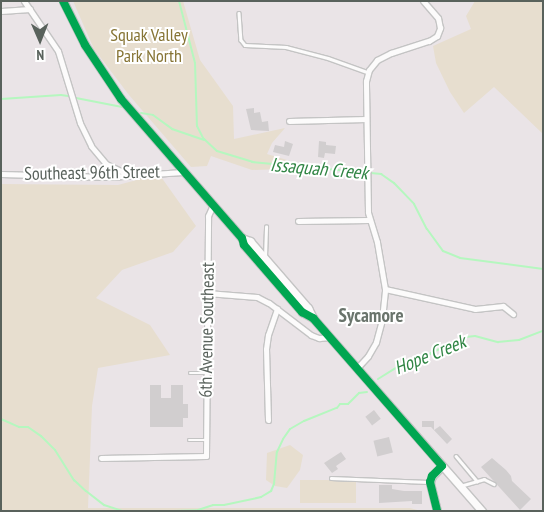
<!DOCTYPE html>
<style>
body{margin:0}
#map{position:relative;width:544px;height:512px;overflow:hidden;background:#eae4e7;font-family:"PT Sans Narrow",sans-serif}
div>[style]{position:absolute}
.green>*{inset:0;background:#e7decf;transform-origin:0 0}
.stream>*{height:2px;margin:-1px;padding:0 1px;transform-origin:1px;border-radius:1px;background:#b5f7bf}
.building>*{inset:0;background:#d1cecf;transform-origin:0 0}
.roads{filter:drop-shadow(1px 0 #c4c4c4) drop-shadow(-1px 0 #c4c4c4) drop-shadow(0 1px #c4c4c4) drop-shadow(0 -1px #c4c4c4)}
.lane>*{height:2.5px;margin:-1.25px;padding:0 1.25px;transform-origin:1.25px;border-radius:1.25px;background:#fcfbfb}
.street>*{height:5px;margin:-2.5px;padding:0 2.5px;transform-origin:2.5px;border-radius:2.5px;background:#fcfbfb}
.secondary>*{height:7px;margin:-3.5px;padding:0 3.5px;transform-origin:3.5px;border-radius:3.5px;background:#fcfbfb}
.bus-1>*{height:8px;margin:-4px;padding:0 4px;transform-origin:4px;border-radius:4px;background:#00a651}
span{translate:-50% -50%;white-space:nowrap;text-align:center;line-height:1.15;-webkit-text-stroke:4px #fff;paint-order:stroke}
.park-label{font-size:18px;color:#867434}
.street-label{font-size:18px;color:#59625c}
.water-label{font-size:19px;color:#308544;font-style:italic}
.neighbourhood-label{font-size:19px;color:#6a746c;font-weight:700}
.frame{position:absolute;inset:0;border:2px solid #59625c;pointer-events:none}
.north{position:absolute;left:15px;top:15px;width:50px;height:50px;-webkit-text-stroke:4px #fff;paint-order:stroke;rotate:179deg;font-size:14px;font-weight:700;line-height:20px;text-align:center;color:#59625c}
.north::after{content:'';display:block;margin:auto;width:18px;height:22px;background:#59625c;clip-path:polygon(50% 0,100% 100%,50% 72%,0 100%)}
</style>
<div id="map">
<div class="green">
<i style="clip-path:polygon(73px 1px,183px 1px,200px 60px,233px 106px,234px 139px,285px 128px,272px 143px,267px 154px,287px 160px,283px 169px,252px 170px,211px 156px,207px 166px,191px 167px,129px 95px,94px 49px)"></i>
<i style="clip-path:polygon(475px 1px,543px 1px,543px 134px,494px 87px,464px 113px,450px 92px,436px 63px,433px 46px,471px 29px,466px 16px)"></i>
<i style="clip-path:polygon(159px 174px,196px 226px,173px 252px,122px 270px,96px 298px,150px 325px,170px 355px,98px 368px,92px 406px,88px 508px,410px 508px,421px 511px,1px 511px,1px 184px,118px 185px)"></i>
<i style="clip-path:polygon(290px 445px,303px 455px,300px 470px,287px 488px,275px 486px,266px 480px,267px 453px)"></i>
<i style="left:356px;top:480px;width:23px;height:56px;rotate:90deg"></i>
</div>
<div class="stream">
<i style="left:179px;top:1px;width:64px;rotate:75.5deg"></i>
<i style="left:195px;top:63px;width:63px;rotate:88.2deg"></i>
<i style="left:197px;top:126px;width:13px;rotate:63deg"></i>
<i style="left:203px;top:138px;width:19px;rotate:43deg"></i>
<i style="left:217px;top:151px;width:37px;rotate:17deg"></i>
<i style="left:252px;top:162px;width:130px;rotate:5.3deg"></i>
<i style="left:381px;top:174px;width:16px;rotate:35deg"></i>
<i style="left:394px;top:183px;width:29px;rotate:46deg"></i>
<i style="left:414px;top:204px;width:28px;rotate:63deg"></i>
<i style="left:427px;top:229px;width:27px;rotate:54deg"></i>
<i style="left:443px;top:251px;width:18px;rotate:22deg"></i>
<i style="left:460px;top:258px;width:84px;rotate:7.5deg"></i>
<i style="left:76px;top:98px;width:47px;rotate:11.1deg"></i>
<i style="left:1px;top:99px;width:60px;rotate:-3.8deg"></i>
<i style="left:61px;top:95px;width:7px;rotate:8deg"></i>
<i style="left:141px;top:113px;width:12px;rotate:9deg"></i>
<i style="left:153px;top:115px;width:24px;rotate:36deg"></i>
<i style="left:172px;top:129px;width:34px;rotate:19deg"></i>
<i style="left:378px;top:379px;width:22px;rotate:-32deg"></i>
<i style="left:397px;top:367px;width:28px;rotate:-15deg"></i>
<i style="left:424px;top:360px;width:10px;rotate:-45deg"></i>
<i style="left:431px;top:353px;width:38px;rotate:-25deg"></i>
<i style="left:466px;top:337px;width:9px;rotate:-6deg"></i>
<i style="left:475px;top:336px;width:24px;rotate:15deg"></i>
<i style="left:498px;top:342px;width:10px;rotate:-6deg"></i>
<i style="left:508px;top:341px;width:11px;rotate:-5deg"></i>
<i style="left:519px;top:340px;width:26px;rotate:-21deg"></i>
<i style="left:1px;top:419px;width:20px;rotate:24deg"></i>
<i style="left:19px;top:427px;width:9px"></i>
<i style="left:28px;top:427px;width:16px;rotate:35deg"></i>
<i style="left:41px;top:436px;width:20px;rotate:45deg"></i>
<i style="left:55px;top:450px;width:36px;rotate:58deg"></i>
<i style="left:74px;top:480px;width:16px;rotate:43deg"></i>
<i style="left:86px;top:491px;width:23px;rotate:38deg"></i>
<i style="left:104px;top:505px;width:19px;rotate:18deg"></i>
<i style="left:174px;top:511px;width:24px;rotate:-2deg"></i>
<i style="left:198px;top:510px;width:16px;rotate:-18deg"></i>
<i style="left:213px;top:505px;width:11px"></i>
<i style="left:224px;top:505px;width:38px;rotate:-12deg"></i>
<i style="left:261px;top:497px;width:12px;rotate:-31deg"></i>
<i style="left:271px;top:491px;width:8px;rotate:-67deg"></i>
<i style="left:274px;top:484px;width:32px;rotate:-85deg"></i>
<i style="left:277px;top:452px;width:14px;rotate:-65deg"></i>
<i style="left:283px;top:439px;width:12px;rotate:-55deg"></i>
<i style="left:290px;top:429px;width:16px;rotate:-30deg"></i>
<i style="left:304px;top:421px;width:35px;rotate:-22deg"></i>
<i style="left:337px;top:408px;width:5px;rotate:-53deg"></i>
<i style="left:340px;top:404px;width:8px"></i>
<i style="left:348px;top:404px;width:16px;rotate:-45deg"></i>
<i style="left:359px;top:393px;width:8px;rotate:-7deg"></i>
</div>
<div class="building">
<i style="clip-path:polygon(254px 108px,254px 113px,260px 112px,262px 122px,268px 121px,269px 131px,251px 130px,246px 109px)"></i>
<i style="clip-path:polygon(285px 141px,293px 144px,289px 156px,273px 152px,275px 145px,284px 147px)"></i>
<i style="clip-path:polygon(319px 141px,326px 142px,326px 145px,336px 146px,335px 154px,325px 153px,324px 158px,318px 157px)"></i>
<i style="clip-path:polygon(150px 385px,161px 385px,161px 398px,171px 398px,171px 385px,183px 385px,183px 404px,188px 404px,188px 418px,183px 418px,183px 427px,150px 427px)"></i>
<i style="left:374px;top:410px;width:11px;height:11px;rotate:52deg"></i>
<i style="clip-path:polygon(422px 421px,434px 421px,434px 430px,440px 426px,452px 439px,447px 444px,431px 427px,422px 427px)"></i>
<i style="left:389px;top:437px;width:16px;height:16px;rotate:76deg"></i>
<i style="clip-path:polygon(341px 452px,346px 459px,336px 466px,338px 469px,332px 473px,324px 463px)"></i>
<i style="clip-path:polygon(492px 458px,506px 470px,511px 476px,512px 481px,531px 499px,520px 510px,481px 467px)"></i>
<i style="clip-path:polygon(379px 485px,392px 485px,392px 489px,404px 491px,422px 491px,422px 504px,412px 504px,412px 501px,379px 503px)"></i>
</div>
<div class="roads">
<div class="lane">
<i style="left:239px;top:13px;width:27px;rotate:86deg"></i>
<i style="left:241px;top:40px;width:6px;rotate:51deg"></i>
<i style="left:245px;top:45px;width:41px;rotate:2.8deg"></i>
<i style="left:286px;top:47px;width:43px;rotate:14.7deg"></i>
<i style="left:328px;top:58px;width:41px;rotate:19.7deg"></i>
<i style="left:265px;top:257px;width:30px;rotate:-88deg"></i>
<i style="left:190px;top:373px;width:16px"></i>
<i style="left:189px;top:440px;width:16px"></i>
<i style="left:456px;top:456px;width:33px;rotate:50deg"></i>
<i style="left:331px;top:478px;width:97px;rotate:2.4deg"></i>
<i style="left:460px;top:486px;width:25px;rotate:-16deg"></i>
<i style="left:484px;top:479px;width:11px;rotate:27deg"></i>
</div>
<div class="street">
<i style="left:24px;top:1px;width:60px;rotate:55.8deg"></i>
<i style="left:58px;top:51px;width:75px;rotate:73deg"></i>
<i style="left:80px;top:123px;width:25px;rotate:64deg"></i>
<i style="left:91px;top:146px;width:23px;rotate:50deg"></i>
<i style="left:106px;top:164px;width:23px;rotate:25deg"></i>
<i style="left:1px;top:11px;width:29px;rotate:-4deg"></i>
<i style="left:289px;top:121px;width:77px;rotate:-1.5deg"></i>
<i style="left:1px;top:174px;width:107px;rotate:1.6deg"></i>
<i style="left:108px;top:177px;width:75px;rotate:-3.8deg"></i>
<i style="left:298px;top:221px;width:71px;rotate:-0.8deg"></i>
<i style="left:385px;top:289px;width:92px;rotate:12.5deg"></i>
<i style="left:475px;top:309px;width:28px;rotate:-6deg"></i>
<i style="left:503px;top:306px;width:13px;rotate:39deg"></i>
<i style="left:207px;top:293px;width:50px;rotate:4.6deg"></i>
<i style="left:257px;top:297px;width:13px;rotate:27deg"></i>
<i style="left:269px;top:303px;width:53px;rotate:37.3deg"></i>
<i style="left:311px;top:335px;width:9px;rotate:21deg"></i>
<i style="left:319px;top:338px;width:11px;rotate:-5deg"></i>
<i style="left:357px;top:368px;width:16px;rotate:-47deg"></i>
<i style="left:368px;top:356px;width:16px;rotate:-60deg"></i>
<i style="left:376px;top:342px;width:24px;rotate:-75deg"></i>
<i style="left:382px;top:319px;width:30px;rotate:-84deg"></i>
<i style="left:385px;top:289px;width:48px;rotate:-99.7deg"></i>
<i style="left:377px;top:242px;width:31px;rotate:-107deg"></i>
<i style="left:368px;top:212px;width:131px;rotate:-90.9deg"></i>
<i style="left:366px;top:81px;width:11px;rotate:-75deg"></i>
<i style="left:369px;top:70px;width:13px;rotate:-51deg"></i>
<i style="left:377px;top:60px;width:16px;rotate:-27deg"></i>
<i style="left:391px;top:53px;width:40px;rotate:-18deg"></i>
<i style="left:429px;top:41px;width:9px;rotate:-32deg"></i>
<i style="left:437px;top:36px;width:9px;rotate:-69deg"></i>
<i style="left:440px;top:28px;width:10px;rotate:-101deg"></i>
<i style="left:438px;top:18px;width:23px;rotate:-131deg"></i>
<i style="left:268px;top:420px;width:71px;rotate:-91.6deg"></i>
<i style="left:266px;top:349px;width:14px;rotate:-82deg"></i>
<i style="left:268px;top:335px;width:28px;rotate:-71deg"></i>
<i style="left:101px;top:458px;width:105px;rotate:-1.1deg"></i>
<i style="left:206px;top:456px;width:240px;rotate:-89.5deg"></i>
<i style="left:208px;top:216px;width:12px;rotate:-66deg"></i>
</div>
<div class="secondary">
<i style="left:63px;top:1px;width:49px;rotate:63.4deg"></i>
<i style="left:85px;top:45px;width:65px;rotate:56.3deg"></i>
<i style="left:121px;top:99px;width:184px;rotate:49deg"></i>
<i style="left:242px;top:238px;width:7px;rotate:74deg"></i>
<i style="left:244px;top:245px;width:89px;rotate:49.1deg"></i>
<i style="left:302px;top:312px;width:13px;rotate:29deg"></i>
<i style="left:242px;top:238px;width:9px;rotate:21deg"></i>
<i style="left:250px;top:241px;width:89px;rotate:49.1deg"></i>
<i style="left:308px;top:308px;width:11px;rotate:63deg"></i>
<i style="left:313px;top:318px;width:257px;rotate:48.8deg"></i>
<i style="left:437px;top:511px;width:30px;rotate:-104deg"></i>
<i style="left:430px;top:482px;width:6px;rotate:-72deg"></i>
<i style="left:432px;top:476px;width:14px;rotate:-45deg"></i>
</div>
</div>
<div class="bus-1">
<i style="left:63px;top:1px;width:49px;rotate:63.4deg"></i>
<i style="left:85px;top:45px;width:65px;rotate:56.3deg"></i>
<i style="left:121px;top:99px;width:184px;rotate:49deg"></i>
<i style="left:242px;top:238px;width:7px;rotate:74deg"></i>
<i style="left:244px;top:245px;width:89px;rotate:49.1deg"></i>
<i style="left:302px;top:312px;width:13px;rotate:29deg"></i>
<i style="left:313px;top:318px;width:196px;rotate:48.9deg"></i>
<i style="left:442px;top:466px;width:14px;rotate:135deg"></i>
<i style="left:432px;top:476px;width:6px;rotate:108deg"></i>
<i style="left:430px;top:482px;width:30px;rotate:76deg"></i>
</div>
<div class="park-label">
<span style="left:149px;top:46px">Squak Valley<br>Park North</span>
</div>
<div class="street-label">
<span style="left:92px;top:173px;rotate:-1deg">Southeast 96th Street</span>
<span style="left:207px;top:330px;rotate:-89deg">6th Avenue Southeast</span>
</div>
<div class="water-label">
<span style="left:319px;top:169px;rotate:5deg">Issaquah Creek</span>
<span style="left:430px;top:355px;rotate:-22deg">Hope Creek</span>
</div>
<div class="neighbourhood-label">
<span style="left:371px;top:316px">Sycamore</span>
</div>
<div class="frame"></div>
<div class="north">N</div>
</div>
